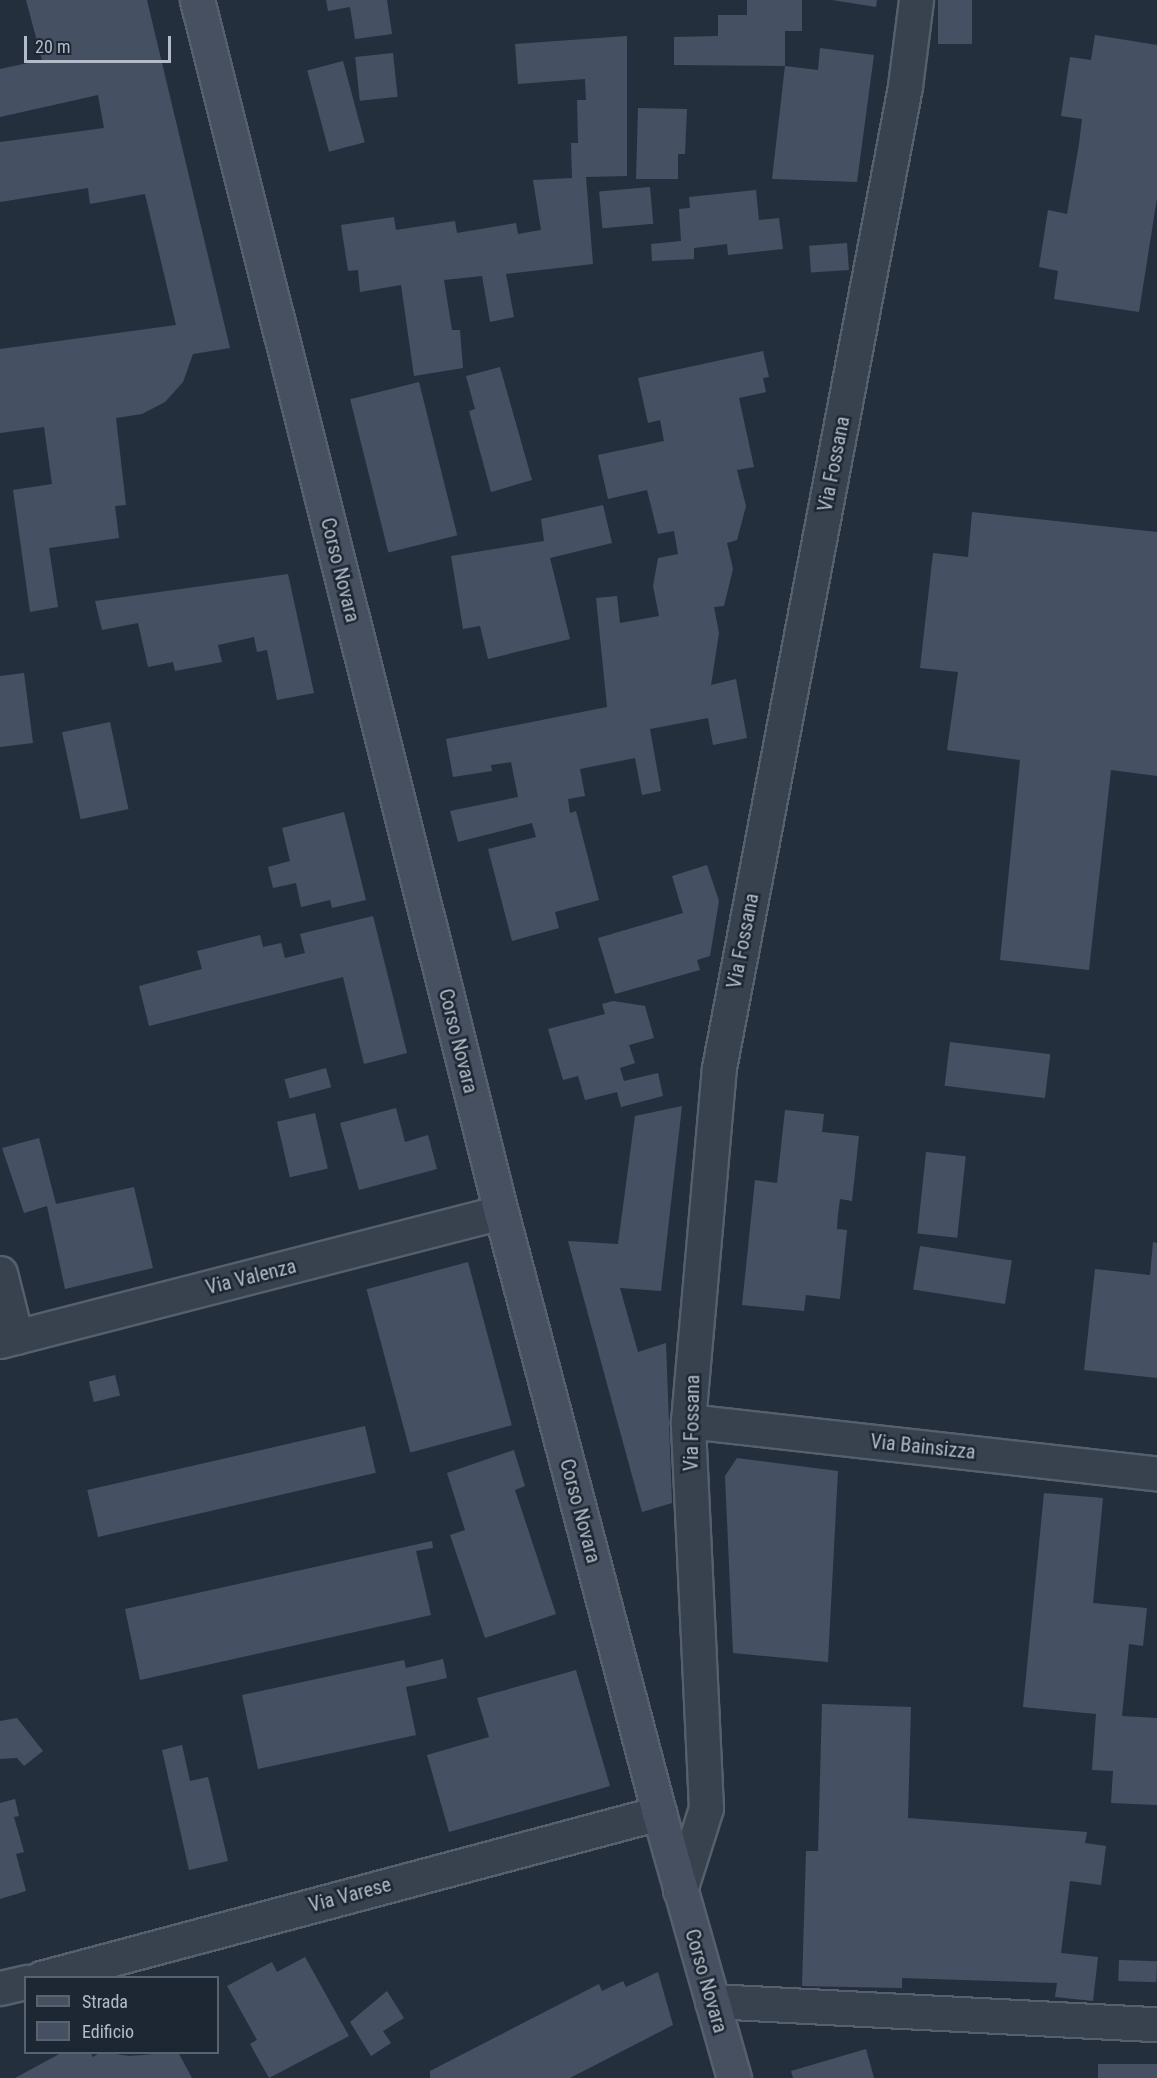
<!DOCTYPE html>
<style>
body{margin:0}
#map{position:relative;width:1157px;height:2078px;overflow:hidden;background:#242f3e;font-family:"Roboto Condensed",sans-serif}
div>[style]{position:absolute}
.building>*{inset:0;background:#455162;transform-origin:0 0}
.roads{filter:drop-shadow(2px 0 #565f6c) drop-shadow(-2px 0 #565f6c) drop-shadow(0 2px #565f6c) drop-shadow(0 -2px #565f6c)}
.minor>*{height:33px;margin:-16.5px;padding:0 16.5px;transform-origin:16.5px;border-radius:16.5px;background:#38414e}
.secondary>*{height:33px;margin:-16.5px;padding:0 16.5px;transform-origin:16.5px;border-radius:16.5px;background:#465061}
span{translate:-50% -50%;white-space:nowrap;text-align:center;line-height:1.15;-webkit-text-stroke:5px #1d2633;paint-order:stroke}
.street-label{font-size:20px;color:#b4bcc9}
.legend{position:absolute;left:24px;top:1976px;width:195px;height:78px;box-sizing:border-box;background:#1d2633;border:2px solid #59626f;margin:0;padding:8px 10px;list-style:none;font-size:18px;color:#b4bcc9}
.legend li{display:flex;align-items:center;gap:12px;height:30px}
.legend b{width:30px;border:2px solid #59626f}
.scale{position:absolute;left:24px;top:36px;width:147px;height:27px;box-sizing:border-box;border:3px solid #b4bcc9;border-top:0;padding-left:8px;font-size:18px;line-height:21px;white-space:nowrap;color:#b4bcc9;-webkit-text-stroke:4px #1d2633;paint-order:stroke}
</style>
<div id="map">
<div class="building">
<i style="clip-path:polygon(26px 0,147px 0,230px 348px,193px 354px,183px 382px,165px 402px,142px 414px,116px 418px,126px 505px,115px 506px,119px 538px,49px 548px,58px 607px,30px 612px,13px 490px,52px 484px,44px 427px,0 433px,0 349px,176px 325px,145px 194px,90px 204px,88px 188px,0 202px,0 142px,104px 128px,98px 95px,0 117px,0 69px,42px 60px)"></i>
<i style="clip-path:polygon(326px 0,387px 0,392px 34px,355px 39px,350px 7px,328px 11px)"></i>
<i style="clip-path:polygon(747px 0,802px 0,802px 31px,785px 31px,785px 66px,674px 65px,674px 37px,718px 36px,718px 15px,747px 15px)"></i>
<i style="clip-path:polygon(832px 0,877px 0,876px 7px)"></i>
<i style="left:938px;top:0;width:34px;height:44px"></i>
<i style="clip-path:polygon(1095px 35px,1157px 45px,1157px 198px,1139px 312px,1054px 299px,1058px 271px,1039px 267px,1048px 210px,1067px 214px,1079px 144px,1082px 119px,1061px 116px,1070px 57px,1091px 60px)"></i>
<i style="clip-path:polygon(627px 36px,627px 176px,586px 177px,593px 264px,506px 274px,514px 317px,490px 322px,482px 276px,444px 280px,452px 330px,460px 330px,463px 368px,414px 376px,401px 285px,360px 292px,358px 270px,348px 271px,341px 225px,394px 217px,396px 230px,455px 221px,457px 233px,516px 223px,518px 234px,541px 230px,533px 180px,572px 178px,571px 143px,578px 143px,577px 100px,586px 100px,585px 79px,518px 84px,515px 44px)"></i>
<i style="clip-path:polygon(820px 48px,874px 55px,857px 182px,772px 179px,785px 66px,818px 70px)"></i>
<i style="left:393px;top:53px;width:44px;height:38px;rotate:84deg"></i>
<i style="left:343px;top:61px;width:84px;height:37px;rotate:75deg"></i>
<i style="clip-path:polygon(638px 108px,687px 109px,685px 154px,678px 154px,678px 179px,636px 179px)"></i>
<i style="left:650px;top:187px;width:37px;height:51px;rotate:85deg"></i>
<i style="clip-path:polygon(756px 190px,759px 220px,779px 218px,783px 249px,728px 255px,727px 244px,694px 248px,694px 259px,652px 261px,651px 244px,681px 241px,679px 209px,690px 208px,689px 197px)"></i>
<i style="left:847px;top:243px;width:27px;height:38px;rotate:86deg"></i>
<i style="clip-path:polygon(763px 351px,769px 377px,763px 378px,766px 392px,739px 398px,754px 467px,737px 470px,746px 506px,737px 540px,727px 543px,733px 569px,724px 606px,714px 607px,719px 633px,711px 685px,736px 679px,747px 738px,713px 745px,708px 718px,650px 729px,661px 791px,642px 795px,635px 758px,580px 769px,585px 796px,568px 799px,570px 813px,576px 811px,599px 900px,555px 912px,559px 928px,512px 941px,488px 849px,536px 837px,532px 823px,458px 842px,450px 811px,518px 797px,511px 762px,491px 765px,492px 771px,453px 777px,446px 739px,607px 707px,596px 598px,617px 596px,620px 623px,659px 616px,653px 586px,658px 558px,678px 554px,674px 531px,658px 534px,647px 490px,608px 499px,598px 455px,664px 441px,660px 420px,648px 423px,638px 378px)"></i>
<i style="clip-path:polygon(500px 367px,532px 480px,491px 492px,469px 411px,475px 409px,466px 376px)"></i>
<i style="left:419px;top:382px;width:158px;height:71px;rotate:76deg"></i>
<i style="clip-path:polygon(603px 505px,612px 543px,550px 558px,570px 639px,488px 659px,480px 626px,463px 629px,451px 556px,544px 541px,541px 519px)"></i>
<i style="clip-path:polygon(972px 512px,1157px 532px,1157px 776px,1111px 770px,1089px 970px,1000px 960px,1020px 760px,947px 750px,958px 672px,920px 668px,933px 553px,968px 557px)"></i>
<i style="clip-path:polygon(288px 574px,314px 693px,277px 700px,267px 650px,257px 652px,254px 637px,218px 645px,222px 662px,175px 671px,173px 662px,148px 667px,138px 623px,102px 630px,95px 601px)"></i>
<i style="clip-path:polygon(24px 673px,33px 743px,0 747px,0 676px)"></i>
<i style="left:110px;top:722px;width:89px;height:49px;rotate:78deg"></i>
<i style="clip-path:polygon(344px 812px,366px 900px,332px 908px,330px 900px,301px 907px,296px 883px,273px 888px,268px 867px,290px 861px,282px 828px)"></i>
<i style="clip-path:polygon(707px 865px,719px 901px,710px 956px,697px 960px,700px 970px,615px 994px,598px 938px,683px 913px,672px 876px)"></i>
<i style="clip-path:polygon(373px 916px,407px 1053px,364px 1064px,343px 977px,149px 1026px,139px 986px,202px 969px,197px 951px,260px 935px,263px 947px,281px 943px,285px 958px,305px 953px,300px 934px)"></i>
<i style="clip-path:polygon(613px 1001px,645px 1006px,654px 1038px,629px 1045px,635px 1063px,620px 1068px,624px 1081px,658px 1073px,663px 1096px,621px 1107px,617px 1092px,585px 1100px,578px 1076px,563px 1080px,548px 1029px,605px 1014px,602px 1004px)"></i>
<i style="left:950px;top:1042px;width:101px;height:44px;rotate:7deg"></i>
<i style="left:326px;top:1068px;width:20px;height:43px;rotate:75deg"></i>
<i style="clip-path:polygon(682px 1106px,661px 1291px,620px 1288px,638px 1352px,666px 1343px,672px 1503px,642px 1512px,568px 1241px,618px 1244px,635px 1116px)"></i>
<i style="clip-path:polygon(396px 1108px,405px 1142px,428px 1135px,437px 1169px,359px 1190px,340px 1123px)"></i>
<i style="clip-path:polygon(785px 1110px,824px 1114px,822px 1132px,859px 1136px,852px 1201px,840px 1199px,838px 1214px,837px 1229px,847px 1230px,840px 1299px,806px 1295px,804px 1311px,742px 1305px,755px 1180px,777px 1183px)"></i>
<i style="left:315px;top:1113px;width:57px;height:39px;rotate:77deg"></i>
<i style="clip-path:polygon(39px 1138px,56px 1204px,134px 1187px,153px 1268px,65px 1289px,47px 1206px,24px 1213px,2px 1148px)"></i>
<i style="left:926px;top:1152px;width:40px;height:82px;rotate:6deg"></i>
<i style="clip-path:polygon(1153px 1242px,1157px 1243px,1157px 1378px,1084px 1370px,1095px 1269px,1150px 1275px)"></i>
<i style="left:920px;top:1246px;width:93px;height:44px;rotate:9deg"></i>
<i style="left:468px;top:1262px;width:169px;height:105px;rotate:75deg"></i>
<i style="left:115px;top:1375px;width:21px;height:27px;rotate:76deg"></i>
<i style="left:365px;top:1426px;width:48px;height:285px;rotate:77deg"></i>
<i style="clip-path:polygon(514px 1450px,525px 1486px,515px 1490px,556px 1614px,485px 1638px,450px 1535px,465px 1530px,447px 1473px)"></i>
<i style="clip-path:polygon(737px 1458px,838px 1471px,828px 1662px,733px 1653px,725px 1476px)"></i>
<i style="clip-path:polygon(1044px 1493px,1103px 1498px,1093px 1603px,1147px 1608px,1143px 1646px,1129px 1644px,1122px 1716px,1157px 1718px,1157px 1805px,1111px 1803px,1113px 1771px,1092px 1770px,1096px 1714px,1023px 1707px)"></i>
<i style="clip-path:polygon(432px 1541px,433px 1548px,416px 1551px,431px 1615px,140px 1680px,125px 1609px)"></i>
<i style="clip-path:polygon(443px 1659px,447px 1678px,406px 1687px,416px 1735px,258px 1769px,242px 1695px,404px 1660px,406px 1668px)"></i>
<i style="clip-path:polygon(576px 1670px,610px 1786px,449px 1832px,427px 1755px,489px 1737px,477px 1698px)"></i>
<i style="clip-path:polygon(822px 1704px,911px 1707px,908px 1818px,1087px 1832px,1085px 1843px,1106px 1846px,1101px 1885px,1070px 1881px,1061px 1953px,1098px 1957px,1093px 2001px,1055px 1997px,1057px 1983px,902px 1978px,902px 1988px,802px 1986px,806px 1851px,818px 1851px)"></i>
<i style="clip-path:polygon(17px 1718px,43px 1751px,24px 1766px,17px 1758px,0 1759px,0 1721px)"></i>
<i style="clip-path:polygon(182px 1745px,190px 1781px,208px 1777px,228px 1861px,189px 1870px,162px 1750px)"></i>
<i style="clip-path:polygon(15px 1799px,19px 1816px,14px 1817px,24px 1852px,16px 1854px,26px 1891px,0 1899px,0 1803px)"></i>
<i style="clip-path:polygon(305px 1957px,349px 2036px,269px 2078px,250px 2044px,257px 2040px,227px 1986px,272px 1962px,277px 1972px)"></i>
<i style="left:1119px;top:1960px;width:38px;height:21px;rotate:2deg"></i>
<i style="clip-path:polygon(658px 1972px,673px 2025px,570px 2078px,430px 2078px,430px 2071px,599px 1984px,602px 1991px,623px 1981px,626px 1987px)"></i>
<i style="clip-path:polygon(387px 1991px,404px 2018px,383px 2031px,391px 2043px,371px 2056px,350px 2022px)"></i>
<i style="clip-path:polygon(866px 2049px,874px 2078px,793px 2078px,791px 2071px)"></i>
<i style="clip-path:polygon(63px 2052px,90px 2052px,93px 2057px,101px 2052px,130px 2056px,178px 2052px,192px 2078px,15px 2078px)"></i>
<i style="left:1157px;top:2064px;width:14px;height:59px;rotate:90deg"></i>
</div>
<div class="roads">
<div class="minor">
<i style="left:0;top:1273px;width:66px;rotate:76deg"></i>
<i style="left:0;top:1341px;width:517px;rotate:-14.44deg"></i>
<i style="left:688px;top:1421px;width:472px;rotate:6.4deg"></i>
<i style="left:680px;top:1890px;width:86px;rotate:-72.4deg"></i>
<i style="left:706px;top:1808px;width:387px;rotate:-92.7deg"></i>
<i style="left:688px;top:1421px;width:354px;rotate:-85deg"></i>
<i style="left:719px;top:1068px;width:999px;rotate:-79.27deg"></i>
<i style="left:905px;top:86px;width:87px;rotate:-82.7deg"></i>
<i style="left:41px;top:1978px;width:640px;rotate:-14.95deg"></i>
<i style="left:0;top:1988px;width:27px;rotate:-13deg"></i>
<i style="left:712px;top:2001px;width:446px;rotate:3deg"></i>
</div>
<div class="secondary">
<i style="left:197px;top:0;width:1250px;rotate:75.92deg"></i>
<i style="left:501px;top:1212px;width:621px;rotate:75.27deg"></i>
<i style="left:659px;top:1813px;width:275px;rotate:74.2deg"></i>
</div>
</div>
<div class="street-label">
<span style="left:834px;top:464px;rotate:-79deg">Via Fossana</span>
<span style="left:340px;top:570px;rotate:76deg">Corso Novara</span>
<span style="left:743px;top:941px;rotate:-79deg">Via Fossana</span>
<span style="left:458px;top:1041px;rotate:76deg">Corso Novara</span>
<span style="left:251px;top:1277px;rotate:-14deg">Via Valenza</span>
<span style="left:692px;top:1423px;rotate:-89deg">Via Fossana</span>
<span style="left:923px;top:1447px;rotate:6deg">Via Bainsizza</span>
<span style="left:580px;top:1511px;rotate:75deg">Corso Novara</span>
<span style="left:350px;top:1895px;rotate:-15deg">Via Varese</span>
<span style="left:706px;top:1981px;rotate:74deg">Corso Novara</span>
</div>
<ul class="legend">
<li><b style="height:8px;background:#465061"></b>Strada</li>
<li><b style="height:16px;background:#455162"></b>Edificio</li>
</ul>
<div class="scale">20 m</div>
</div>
